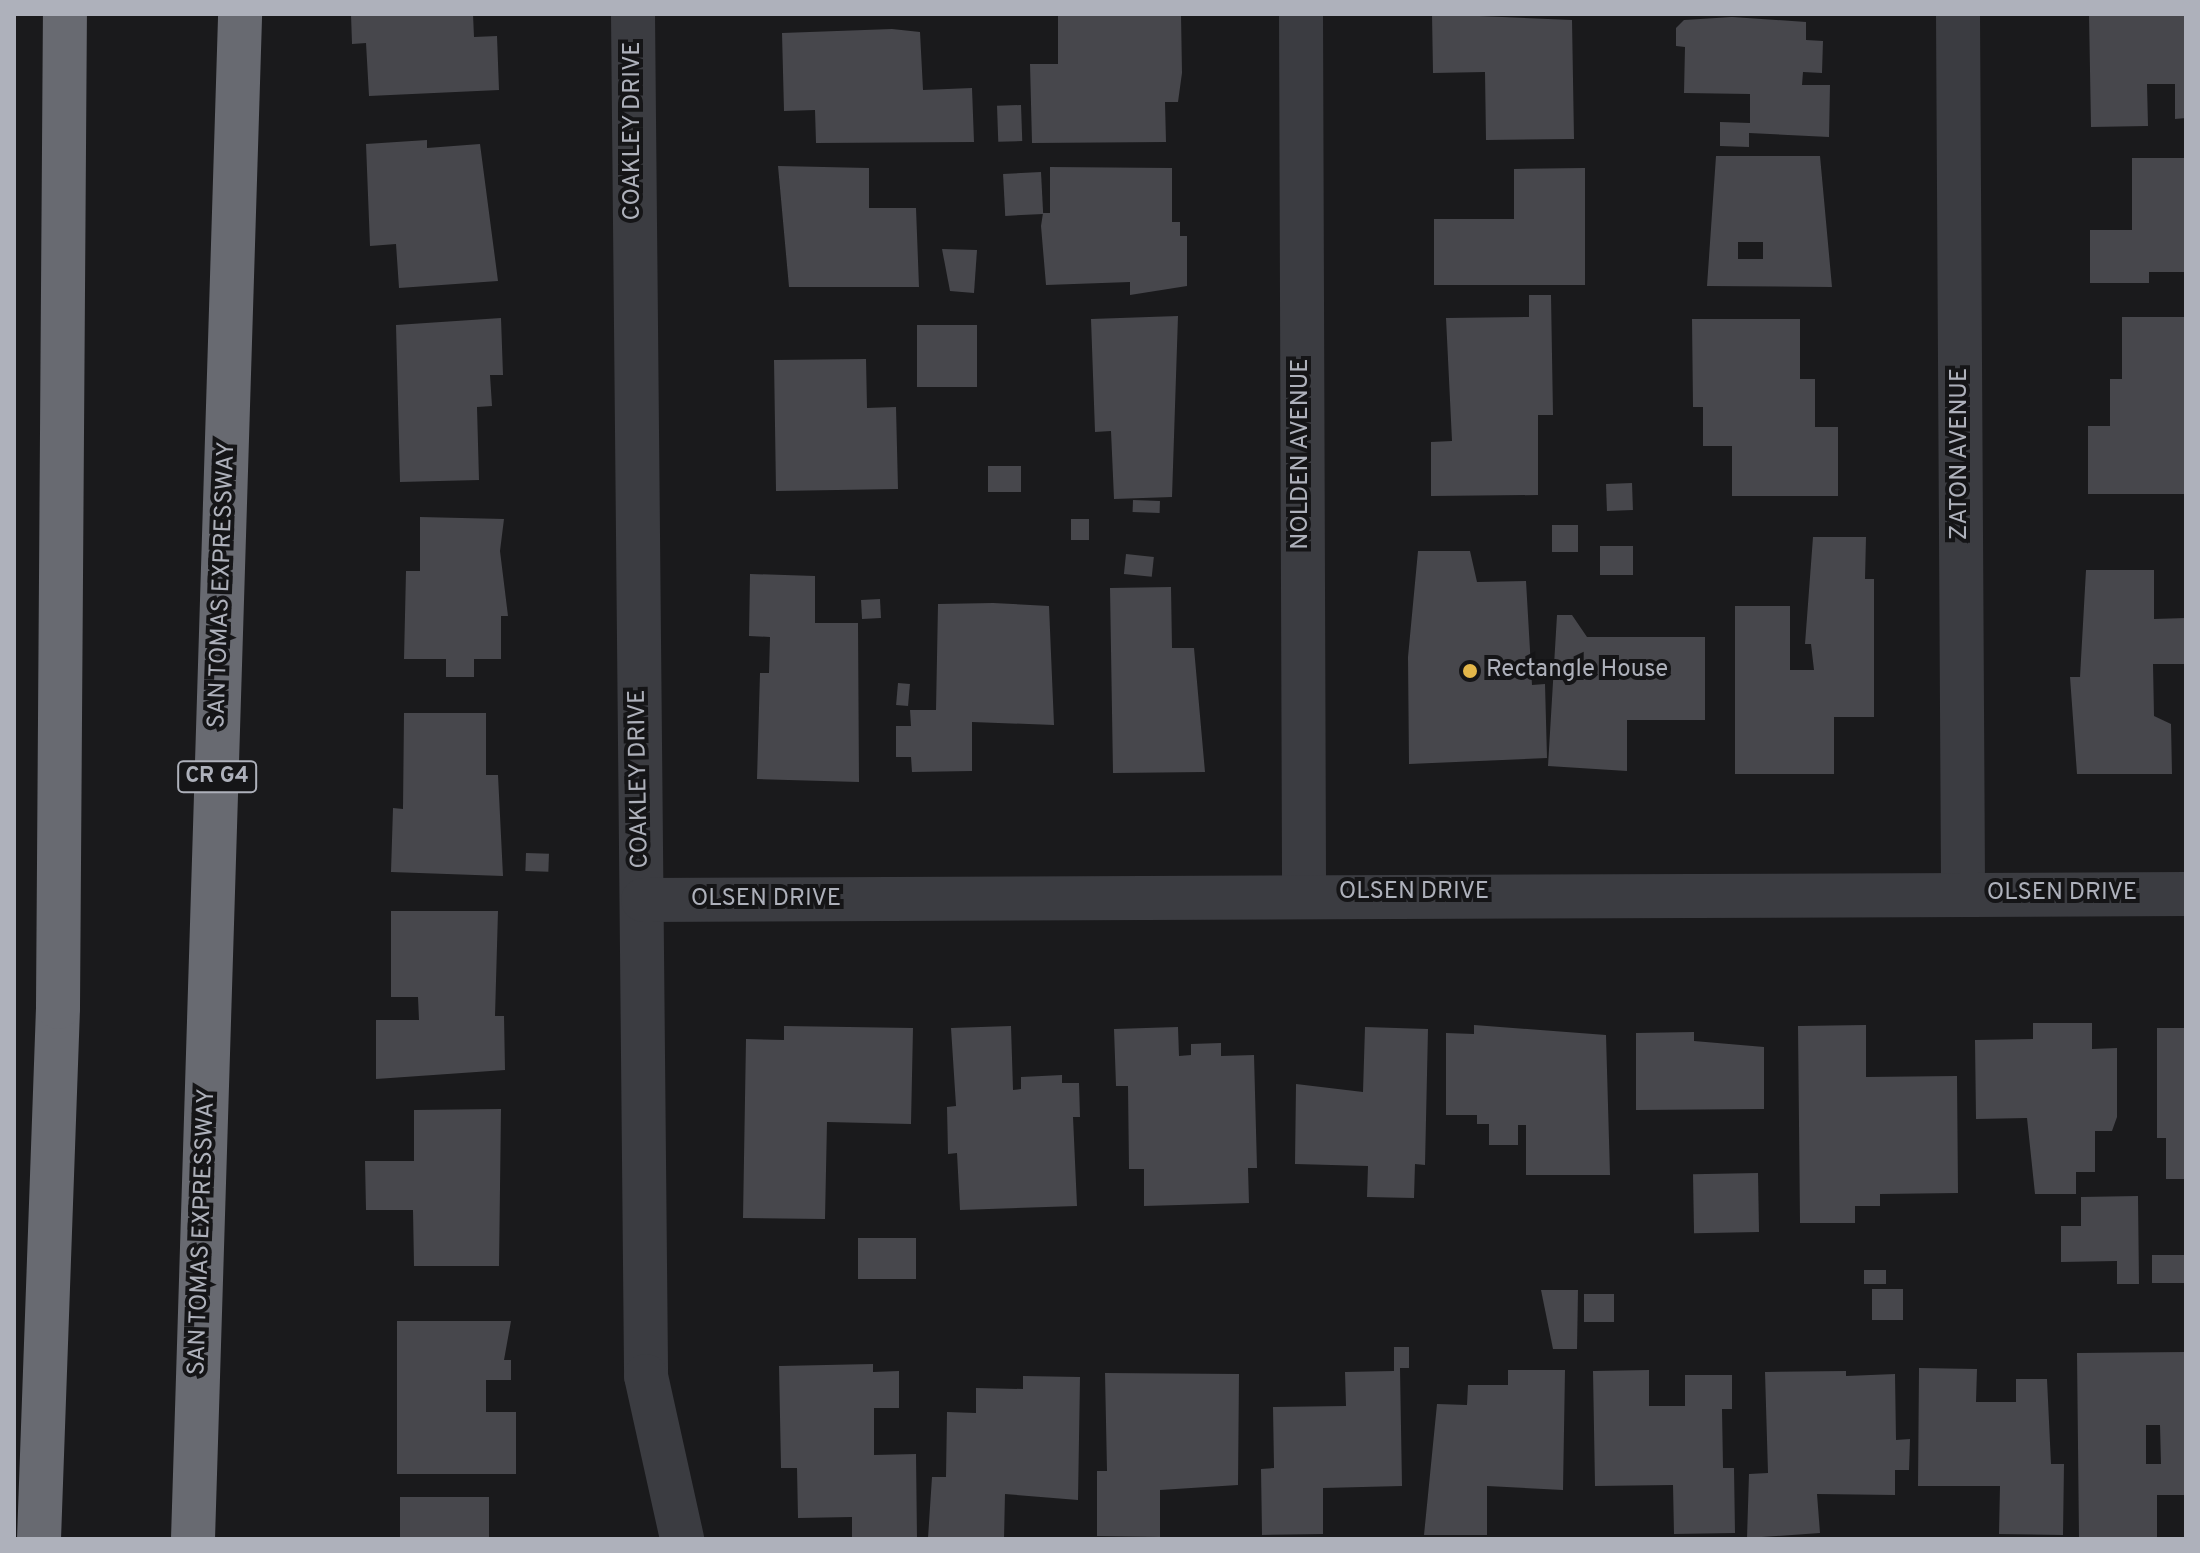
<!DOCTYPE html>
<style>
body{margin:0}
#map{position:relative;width:2200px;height:1553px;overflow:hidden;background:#1a1a1c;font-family:Overpass,sans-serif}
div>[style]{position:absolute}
.building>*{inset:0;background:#47474c;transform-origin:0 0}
.street>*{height:44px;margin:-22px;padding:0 22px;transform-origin:22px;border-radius:22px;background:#3b3c41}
.highway>*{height:44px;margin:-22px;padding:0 22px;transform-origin:22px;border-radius:22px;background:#686a71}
.dots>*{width:22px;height:22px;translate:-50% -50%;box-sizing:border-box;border:4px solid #151517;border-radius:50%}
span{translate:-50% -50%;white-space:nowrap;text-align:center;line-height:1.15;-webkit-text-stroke:8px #151517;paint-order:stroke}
.shield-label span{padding:2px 6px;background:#151517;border:2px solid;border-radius:6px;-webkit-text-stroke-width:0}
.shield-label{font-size:22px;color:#aeb1bb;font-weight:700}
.street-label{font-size:24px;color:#aeb1bb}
.poi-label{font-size:24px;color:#aeb1bb}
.left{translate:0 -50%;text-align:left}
.frame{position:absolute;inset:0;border:16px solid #aeb1bb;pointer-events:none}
</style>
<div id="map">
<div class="building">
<i style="clip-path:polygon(351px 14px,473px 14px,474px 37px,497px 36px,499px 90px,369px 96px,366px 43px,352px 44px)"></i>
<i style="clip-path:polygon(1181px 14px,1182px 73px,1178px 102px,1165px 102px,1166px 142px,1032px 143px,1030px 64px,1058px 64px,1058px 15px)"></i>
<i style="clip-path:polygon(1432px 14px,1572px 20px,1574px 139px,1486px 140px,1485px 72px,1433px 73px)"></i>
<i style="clip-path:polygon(2089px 14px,2186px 14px,2186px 118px,2175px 119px,2175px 84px,2147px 84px,2148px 126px,2091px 127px)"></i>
<i style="clip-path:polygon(1732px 17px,1806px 22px,1806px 40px,1823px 41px,1822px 73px,1803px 72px,1802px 85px,1830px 85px,1829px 137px,1749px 133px,1749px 147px,1720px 146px,1720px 122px,1750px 123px,1750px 94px,1684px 93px,1685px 47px,1676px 46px,1676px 28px,1684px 20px)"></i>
<i style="clip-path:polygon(892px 29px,920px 32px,923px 90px,972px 88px,974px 142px,816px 143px,815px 110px,784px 111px,782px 33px)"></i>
<i style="left:1021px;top:105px;width:36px;height:24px;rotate:88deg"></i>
<i style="clip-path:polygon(427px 140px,427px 148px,480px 144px,498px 281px,399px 288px,396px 244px,370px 246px,366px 144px)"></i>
<i style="clip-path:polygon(evenodd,1716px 156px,1820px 156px,1832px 287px,1707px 286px,1716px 156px,1738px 242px,1763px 242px,1763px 259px,1738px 259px,1738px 242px)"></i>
<i style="clip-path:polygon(2132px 158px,2186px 158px,2186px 272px,2149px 272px,2149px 283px,2090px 283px,2090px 230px,2132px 230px)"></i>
<i style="clip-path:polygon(778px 166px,869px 168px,869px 208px,916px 208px,919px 287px,789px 287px)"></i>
<i style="clip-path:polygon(1050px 167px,1172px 168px,1172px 222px,1180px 222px,1180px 236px,1187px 236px,1187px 286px,1130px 295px,1130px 282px,1046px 285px,1041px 226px,1043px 213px,1050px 213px)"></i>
<i style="clip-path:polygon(1585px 168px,1585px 285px,1434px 285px,1434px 219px,1514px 219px,1514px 169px)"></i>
<i style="left:1041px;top:172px;width:42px;height:38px;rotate:87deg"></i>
<i style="clip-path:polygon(942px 249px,977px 250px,974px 293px,950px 291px)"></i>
<i style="clip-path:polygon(1529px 295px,1551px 295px,1553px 415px,1538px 415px,1538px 495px,1431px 496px,1431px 442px,1452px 441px,1446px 318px,1529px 317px)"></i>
<i style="clip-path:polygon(1178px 316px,1172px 497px,1114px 499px,1111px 431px,1095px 432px,1091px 319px)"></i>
<i style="clip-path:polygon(2122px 317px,2186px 317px,2186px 494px,2088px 494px,2088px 426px,2110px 426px,2110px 379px,2122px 379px)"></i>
<i style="clip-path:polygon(501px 318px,503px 375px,490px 375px,492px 406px,477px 407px,479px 480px,400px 482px,396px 325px)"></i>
<i style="clip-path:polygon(1692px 319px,1800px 319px,1800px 379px,1815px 379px,1815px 427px,1838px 427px,1838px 496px,1732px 496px,1732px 446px,1703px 446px,1703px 407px,1693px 407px)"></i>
<i style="left:917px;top:325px;width:60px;height:62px"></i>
<i style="clip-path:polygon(866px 359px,867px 408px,896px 407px,898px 489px,776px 491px,774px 360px)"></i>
<i style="left:988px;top:466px;width:33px;height:26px"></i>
<i style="left:1632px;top:483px;width:27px;height:26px;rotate:88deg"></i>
<i style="left:1133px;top:500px;width:27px;height:12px;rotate:2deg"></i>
<i style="clip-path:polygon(420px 517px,504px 519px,500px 551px,508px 616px,501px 616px,501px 659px,474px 659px,474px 677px,446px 677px,446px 659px,404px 659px,406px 571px,420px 571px)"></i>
<i style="left:1071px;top:519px;width:18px;height:21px"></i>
<i style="left:1578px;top:525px;width:27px;height:26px;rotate:90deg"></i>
<i style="clip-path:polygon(1813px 537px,1866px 537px,1865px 579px,1874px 579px,1874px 717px,1834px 717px,1834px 774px,1735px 774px,1735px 606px,1790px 606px,1790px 670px,1814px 670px,1811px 644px,1805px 644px)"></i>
<i style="left:1633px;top:546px;width:29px;height:33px;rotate:90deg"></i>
<i style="clip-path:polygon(1418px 551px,1470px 551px,1477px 582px,1526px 581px,1532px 685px,1545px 684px,1547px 758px,1409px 764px,1408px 657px)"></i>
<i style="left:1126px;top:554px;width:28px;height:20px;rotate:6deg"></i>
<i style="clip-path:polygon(2086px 570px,2154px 570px,2154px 619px,2186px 618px,2186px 664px,2153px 664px,2154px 716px,2171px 724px,2172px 774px,2077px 774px,2070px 677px,2080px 677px)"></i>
<i style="clip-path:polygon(750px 574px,815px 576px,815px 623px,858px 623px,859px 782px,757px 779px,760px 673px,769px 673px,770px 637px,749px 636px)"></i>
<i style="clip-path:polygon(1171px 587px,1172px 648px,1194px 648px,1205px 772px,1113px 773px,1110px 588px)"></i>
<i style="left:880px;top:599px;width:19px;height:19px;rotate:87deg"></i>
<i style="clip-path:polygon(993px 603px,1049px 606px,1054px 725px,972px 722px,972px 771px,912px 772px,911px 757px,896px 757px,896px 726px,911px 726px,910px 710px,936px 710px,938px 604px)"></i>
<i style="clip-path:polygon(1557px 615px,1572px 615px,1587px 637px,1705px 637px,1705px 720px,1627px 720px,1627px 771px,1548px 766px)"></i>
<i style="left:898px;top:683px;width:12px;height:22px;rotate:5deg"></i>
<i style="clip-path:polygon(404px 713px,486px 713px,486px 775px,498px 775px,503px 876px,391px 872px,393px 808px,403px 809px)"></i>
<i style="left:526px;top:853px;width:23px;height:18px;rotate:2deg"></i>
<i style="clip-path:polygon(391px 911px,498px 911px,495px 1016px,504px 1016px,505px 1070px,376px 1079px,376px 1020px,419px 1020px,418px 997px,391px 997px)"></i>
<i style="clip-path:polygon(2033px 1023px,2092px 1023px,2092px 1049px,2117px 1048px,2117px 1117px,2112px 1131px,2095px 1131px,2095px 1172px,2076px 1172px,2076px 1194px,2035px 1194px,2027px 1118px,1976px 1119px,1975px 1040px,2033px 1039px)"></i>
<i style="clip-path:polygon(1474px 1025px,1606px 1035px,1610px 1175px,1526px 1175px,1526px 1125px,1518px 1125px,1518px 1145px,1489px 1145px,1489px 1124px,1477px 1124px,1477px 1115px,1446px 1115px,1446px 1033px,1474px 1034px)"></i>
<i style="clip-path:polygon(1866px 1025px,1866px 1077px,1957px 1076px,1958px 1193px,1880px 1194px,1880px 1206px,1855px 1206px,1855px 1223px,1800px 1223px,1798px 1026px)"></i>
<i style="clip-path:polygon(784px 1026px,913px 1028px,911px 1124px,827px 1122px,825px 1219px,743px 1218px,746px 1039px,784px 1040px)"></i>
<i style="clip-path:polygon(1011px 1026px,1013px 1090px,1021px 1089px,1021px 1077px,1062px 1075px,1062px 1083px,1079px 1083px,1080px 1117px,1073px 1117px,1077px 1206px,960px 1210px,957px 1153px,948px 1154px,947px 1107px,956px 1106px,951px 1028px)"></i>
<i style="clip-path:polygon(1178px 1027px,1179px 1056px,1191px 1055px,1191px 1044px,1221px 1043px,1221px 1056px,1254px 1055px,1257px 1168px,1248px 1168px,1249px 1203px,1144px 1206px,1144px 1169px,1129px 1169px,1128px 1086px,1116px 1086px,1114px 1029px)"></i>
<i style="clip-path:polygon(1365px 1027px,1428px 1029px,1425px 1165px,1415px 1164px,1414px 1198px,1367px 1197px,1368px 1166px,1295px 1164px,1296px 1084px,1363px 1092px)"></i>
<i style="clip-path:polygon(2157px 1028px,2186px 1028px,2186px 1179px,2166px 1179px,2166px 1138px,2157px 1138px)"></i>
<i style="clip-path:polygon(1694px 1032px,1694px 1041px,1764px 1047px,1764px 1109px,1636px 1110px,1636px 1033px)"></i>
<i style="clip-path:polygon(501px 1109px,499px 1266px,414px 1266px,413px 1210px,366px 1210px,365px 1161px,414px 1161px,414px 1110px)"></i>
<i style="left:1758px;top:1173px;width:59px;height:65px;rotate:89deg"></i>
<i style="clip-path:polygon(2138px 1196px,2139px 1284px,2117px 1284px,2117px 1261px,2061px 1262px,2061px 1226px,2081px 1226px,2081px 1197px)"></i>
<i style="left:858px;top:1238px;width:58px;height:41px"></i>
<i style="left:2152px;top:1255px;width:32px;height:28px"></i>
<i style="left:1864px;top:1270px;width:22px;height:14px"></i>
<i style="left:1872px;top:1289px;width:31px;height:31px"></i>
<i style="clip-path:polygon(1541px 1290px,1578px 1290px,1577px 1349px,1553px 1349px)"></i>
<i style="left:1584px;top:1294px;width:30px;height:28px"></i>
<i style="clip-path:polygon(397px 1321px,511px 1321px,504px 1360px,511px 1360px,511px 1380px,486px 1380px,486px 1412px,516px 1412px,516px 1474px,397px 1474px)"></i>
<i style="clip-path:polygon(1394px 1347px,1409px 1347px,1409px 1368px,1400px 1368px,1402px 1486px,1323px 1488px,1323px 1534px,1262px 1535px,1261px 1469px,1274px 1468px,1273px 1407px,1346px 1406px,1345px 1372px,1394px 1371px)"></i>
<i style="clip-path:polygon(evenodd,2186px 1352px,2186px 1495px,2157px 1495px,2157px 1537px,2079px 1538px,2077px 1353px,2186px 1352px,2146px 1425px,2160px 1425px,2161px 1464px,2146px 1464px,2146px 1425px)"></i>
<i style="clip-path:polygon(873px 1364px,873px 1372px,899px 1371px,899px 1408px,874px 1408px,874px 1455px,916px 1454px,917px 1539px,852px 1539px,852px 1517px,798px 1518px,797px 1468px,781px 1468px,779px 1366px)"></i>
<i style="clip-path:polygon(1919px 1368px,1977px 1369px,1976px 1402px,2016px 1402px,2016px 1379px,2047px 1379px,2051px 1464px,2064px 1464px,2063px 1535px,1999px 1534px,2000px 1486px,1918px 1486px)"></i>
<i style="clip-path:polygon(1508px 1370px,1565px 1370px,1563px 1490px,1487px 1486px,1487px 1535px,1424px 1535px,1437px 1404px,1467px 1405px,1468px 1385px,1508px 1385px)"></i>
<i style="clip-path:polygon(1649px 1370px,1649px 1406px,1685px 1406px,1685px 1375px,1732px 1375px,1732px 1409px,1722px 1409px,1723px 1468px,1734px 1468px,1735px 1533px,1674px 1534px,1673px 1485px,1595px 1486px,1593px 1371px)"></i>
<i style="clip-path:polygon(1846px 1371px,1846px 1376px,1895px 1374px,1896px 1440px,1910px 1439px,1909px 1470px,1895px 1470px,1895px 1495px,1817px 1494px,1820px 1533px,1747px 1538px,1749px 1474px,1768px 1473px,1765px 1372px)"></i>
<i style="clip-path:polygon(1105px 1373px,1239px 1374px,1238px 1485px,1160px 1490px,1160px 1537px,1097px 1536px,1097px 1471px,1107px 1471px)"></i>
<i style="clip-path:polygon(1023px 1376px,1080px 1377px,1078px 1500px,1005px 1494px,1004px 1539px,928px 1538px,932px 1477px,946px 1477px,947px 1412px,976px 1413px,976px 1388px,1023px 1389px)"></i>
<i style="left:489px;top:1497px;width:41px;height:89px;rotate:90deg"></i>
</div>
<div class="street">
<i style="left:633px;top:14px;width:1362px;rotate:89.45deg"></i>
<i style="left:646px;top:1376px;width:167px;rotate:77.5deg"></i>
<i style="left:1301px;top:14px;width:880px;rotate:89.8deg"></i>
<i style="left:1958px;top:14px;width:880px;rotate:89.67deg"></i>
<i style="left:643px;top:900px;width:1543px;rotate:-0.22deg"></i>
</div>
<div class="highway">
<i style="left:39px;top:1539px;width:532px;rotate:-87.95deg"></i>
<i style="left:58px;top:1007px;width:993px;rotate:-89.6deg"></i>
<i style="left:193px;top:1539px;width:1526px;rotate:-88.23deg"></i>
</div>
<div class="dots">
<i style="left:1470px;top:671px;background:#e4b74a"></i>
</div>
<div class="shield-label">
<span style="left:217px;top:777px">CR G4</span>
</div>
<div class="street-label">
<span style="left:634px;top:131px;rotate:-90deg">COAKLEY DRIVE</span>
<span style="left:1302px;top:454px;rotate:-90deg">NOLDEN AVENUE</span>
<span style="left:1961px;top:454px;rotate:-90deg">ZATON AVENUE</span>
<span style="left:223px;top:585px;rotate:-88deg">SAN TOMAS EXPRESSWAY</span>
<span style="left:640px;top:779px;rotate:-91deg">COAKLEY DRIVE</span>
<span style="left:1414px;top:893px">OLSEN DRIVE</span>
<span style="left:2062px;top:894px">OLSEN DRIVE</span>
<span style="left:766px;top:900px">OLSEN DRIVE</span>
<span style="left:203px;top:1232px;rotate:-88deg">SAN TOMAS EXPRESSWAY</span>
</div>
<div class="poi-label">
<span class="left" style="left:1486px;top:671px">Rectangle House</span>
</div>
<div class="frame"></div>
</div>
